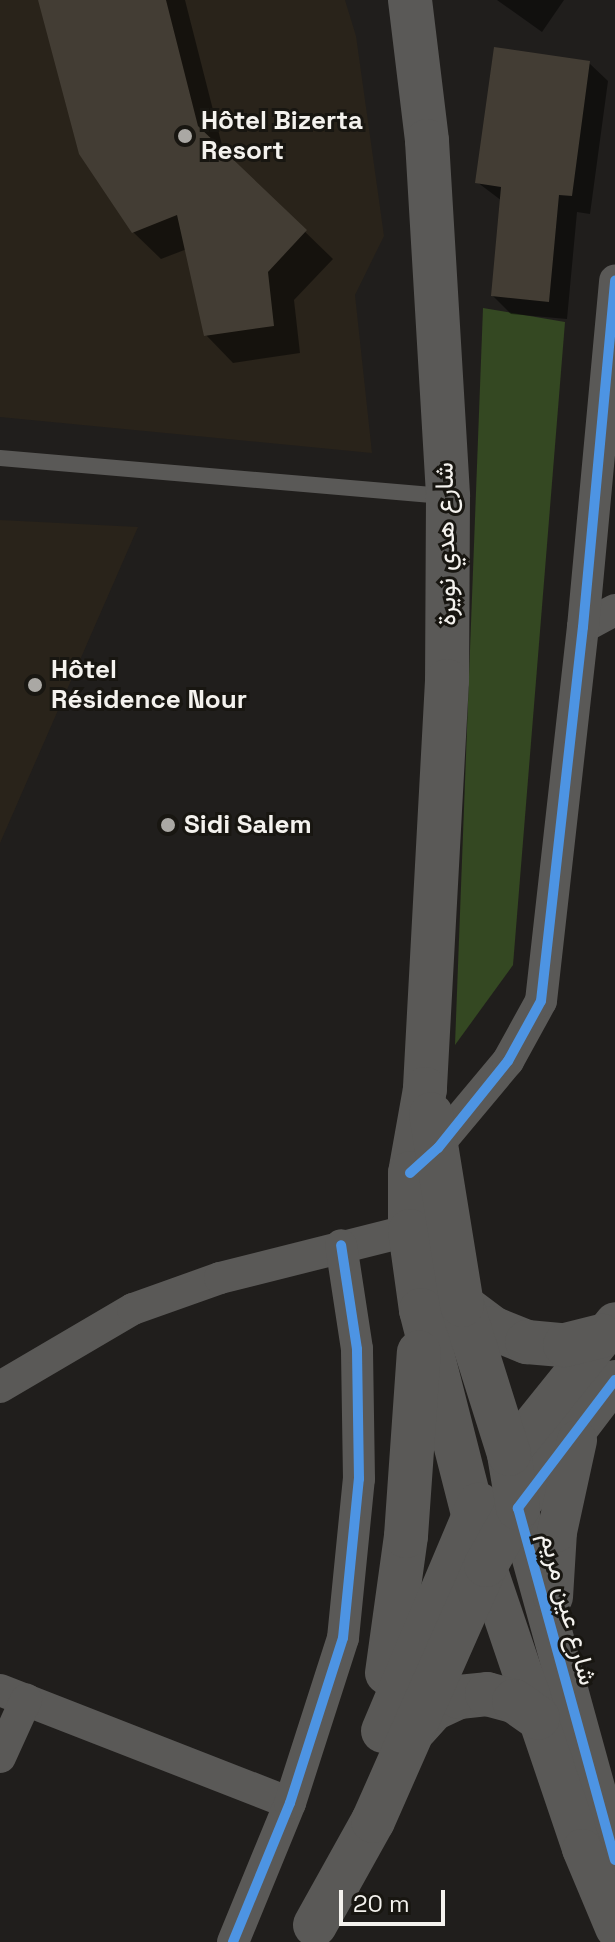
<!DOCTYPE html>
<meta charset="utf-8">
<style>
body{margin:0}
#map{position:relative;width:615px;height:1942px;overflow:hidden;background:#201e1c;font-family:"Space Grotesk",Vazirmatn,sans-serif}
div>[style]{position:absolute}
.built>*{inset:0;background:#29231a}
.green>*{inset:0;background:#344822}
.shadow>*{inset:0;background:#0007}
.building>*{inset:0;background:#433d34}
.service>*{height:16px;margin:-8px;padding:0 8px;transform-origin:8px;border-radius:8px;background:#5a5957}
.minor>*{height:32px;margin:-16px;padding:0 16px;transform-origin:16px;border-radius:16px;background:#5a5957}
.tertiary>*{height:40px;margin:-20px;padding:0 20px;transform-origin:20px;border-radius:20px;background:#5a5957}
.secondary>*{height:44px;margin:-22px;padding:0 22px;transform-origin:22px;border-radius:22px;background:#5a5957}
.cycleway>*{height:10px;margin:-5px;padding:0 5px;transform-origin:5px;border-radius:5px;background:#4d94e3}
.dots>*{width:22px;height:22px;translate:-50% -50%;box-sizing:border-box;border:4px solid #181611;border-radius:50%}
span{translate:-50% -50%;white-space:nowrap;text-align:center;line-height:1.15;-webkit-text-stroke:6px #181611;paint-order:stroke}
.poi-label{font-size:26px;color:#f4f2ee;font-weight:700}
.left{translate:0 -50%;text-align:left}
.street-label{font-size:26px;color:#f4f2ee}
.scale{position:absolute;left:339px;top:1890px;width:106px;height:36px;box-sizing:border-box;border:4px solid #f4f2ee;border-top:0;padding-left:10px;font-size:24px;line-height:28px;white-space:nowrap;color:#f4f2ee;-webkit-text-stroke:6px #181611;paint-order:stroke}
</style>
<div id="map">
<div class="built">
<i style="clip-path:polygon(0 0,345px 0,356px 36px,384px 236px,355px 295px,372px 453px,0 417px)"></i>
<i style="clip-path:polygon(0 520px,138px 527px,0 843px)"></i>
</div>
<div class="green">
<i style="clip-path:polygon(483px 308px,565px 322px,513px 965px,455px 1045px)"></i>
</div>
<div class="shadow">
<i style="clip-path:polygon(40px 0,185px 0,224px 153px,333px 259px,294px 300px,300px 353px,233px 363px,206px 335px,187px 249px,161px 259px,133px 232px)"></i>
<i style="clip-path:polygon(497px 0,564px 0,542px 32px)"></i>
<i style="clip-path:polygon(589px 63px,608px 81px,590px 214px,577px 212px,567px 319px,511px 314px,493px 296px,502px 201px,477px 182px)"></i>
</div>
<div class="building">
<i style="clip-path:polygon(38px 0,166px 0,198px 126px,307px 230px,268px 272px,274px 326px,204px 336px,177px 215px,132px 233px,79px 154px)"></i>
<i style="clip-path:polygon(494px 47px,590px 61px,572px 196px,559px 195px,549px 302px,491px 296px,501px 187px,475px 183px)"></i>
</div>
<div class="service">
<i style="left:0;top:458px;width:448px;rotate:4.9deg"></i>
</div>
<div class="minor">
<i style="left:583px;top:627px;width:36px;rotate:-28deg"></i>
<i style="left:426px;top:1159px;width:128px;rotate:-50.1deg"></i>
<i style="left:508px;top:1061px;width:68px;rotate:-61.2deg"></i>
<i style="left:541px;top:1001px;width:376px;rotate:-83.6deg"></i>
<i style="left:583px;top:627px;width:348px;rotate:-84.7deg"></i>
<i style="left:0;top:1387px;width:154px;rotate:-30.4deg"></i>
<i style="left:133px;top:1309px;width:92px;rotate:-19.6deg"></i>
<i style="left:220px;top:1278px;width:218px;rotate:-14.1deg"></i>
<i style="left:0;top:1690px;width:311px;rotate:21.3deg"></i>
<i style="left:0;top:1757px;width:63px;rotate:-65.5deg"></i>
<i style="left:233px;top:1942px;width:150px;rotate:-67.7deg"></i>
<i style="left:290px;top:1803px;width:173px;rotate:-72.2deg"></i>
<i style="left:343px;top:1638px;width:160px;rotate:-84.3deg"></i>
<i style="left:359px;top:1479px;width:130px;rotate:-90.9deg"></i>
<i style="left:357px;top:1349px;width:105px;rotate:-98.7deg"></i>
</div>
<div class="tertiary">
<i style="left:615px;top:1380px;width:161px;rotate:127.2deg"></i>
<i style="left:518px;top:1508px;width:365px;rotate:74.6deg"></i>
<i style="left:509px;top:1454px;width:169px;rotate:-51.2deg"></i>
<i style="left:486px;top:1565px;width:300px;rotate:71.3deg"></i>
<i style="left:582px;top:1849px;width:86px;rotate:67.3deg"></i>
<i style="left:553px;top:1597px;width:65px;rotate:-86.5deg"></i>
<i style="left:557px;top:1532px;width:94px;rotate:-77.7deg"></i>
</div>
<div class="secondary">
<i style="left:410px;top:0;width:142px;rotate:83.1deg"></i>
<i style="left:427px;top:141px;width:356px;rotate:86.6deg"></i>
<i style="left:448px;top:496px;width:185px;rotate:90.3deg"></i>
<i style="left:447px;top:681px;width:409px;rotate:93.1deg"></i>
<i style="left:425px;top:1089px;width:85px;rotate:100.1deg"></i>
<i style="left:410px;top:1173px;width:58px;rotate:90deg"></i>
<i style="left:410px;top:1231px;width:80px;rotate:82.1deg"></i>
<i style="left:421px;top:1310px;width:263px;rotate:75.7deg"></i>
<i style="left:462px;top:1305px;width:38px;rotate:37deg"></i>
<i style="left:492px;top:1328px;width:38px;rotate:22deg"></i>
<i style="left:527px;top:1342px;width:38px;rotate:5deg"></i>
<i style="left:565px;top:1345px;width:38px;rotate:-14deg"></i>
<i style="left:387px;top:1673px;width:138px;rotate:-82.1deg"></i>
<i style="left:406px;top:1536px;width:184px;rotate:-86deg"></i>
<i style="left:416px;top:1728px;width:25px;rotate:-48deg"></i>
<i style="left:433px;top:1709px;width:29px;rotate:-25deg"></i>
<i style="left:459px;top:1697px;width:28px;rotate:-6deg"></i>
<i style="left:487px;top:1694px;width:28px;rotate:15deg"></i>
<i style="left:514px;top:1701px;width:29px;rotate:35deg"></i>
<i style="left:383px;top:1731px;width:246px;rotate:-67.1deg"></i>
<i style="left:315px;top:1925px;width:119px;rotate:-60.9deg"></i>
<i style="left:373px;top:1821px;width:280px;rotate:-66.2deg"></i>
<i style="left:486px;top:1565px;width:65px;rotate:-60.7deg"></i>
<i style="left:518px;top:1508px;width:55px;rotate:-99.5deg"></i>
<i style="left:509px;top:1454px;width:156px;rotate:-107.5deg"></i>
<i style="left:462px;top:1305px;width:193px;rotate:-99.2deg"></i>
</div>
<div class="cycleway">
<i style="left:410px;top:1173px;width:38px;rotate:-42deg"></i>
<i style="left:438px;top:1148px;width:112px;rotate:-51.2deg"></i>
<i style="left:508px;top:1061px;width:68px;rotate:-61.2deg"></i>
<i style="left:541px;top:1001px;width:376px;rotate:-83.6deg"></i>
<i style="left:583px;top:627px;width:348px;rotate:-84.7deg"></i>
<i style="left:615px;top:1380px;width:161px;rotate:127.2deg"></i>
<i style="left:518px;top:1508px;width:365px;rotate:74.6deg"></i>
<i style="left:233px;top:1942px;width:150px;rotate:-67.7deg"></i>
<i style="left:290px;top:1803px;width:173px;rotate:-72.2deg"></i>
<i style="left:343px;top:1638px;width:160px;rotate:-84.3deg"></i>
<i style="left:359px;top:1479px;width:130px;rotate:-90.9deg"></i>
<i style="left:357px;top:1349px;width:105px;rotate:-98.7deg"></i>
</div>
<div class="dots">
<i style="left:185px;top:136px;background:#aaa8a4"></i>
<i style="left:35px;top:685px;background:#aaa8a4"></i>
<i style="left:168px;top:825px;background:#aaa8a4"></i>
</div>
<div class="poi-label">
<span class="left" style="left:201px;top:136px">Hôtel Bizerta<br>Resort</span>
<span class="left" style="left:51px;top:685px">Hôtel<br>Résidence Nour</span>
<span class="left" style="left:184px;top:825px">Sidi Salem</span>
</div>
<div class="street-label">
<span style="left:446px;top:544px;rotate:-91deg">شارع هدي نويرة</span>
<span style="left:568px;top:1609px;rotate:75deg">شارع عين مريم</span>
</div>
<div class="scale">20 m</div>
</div>
